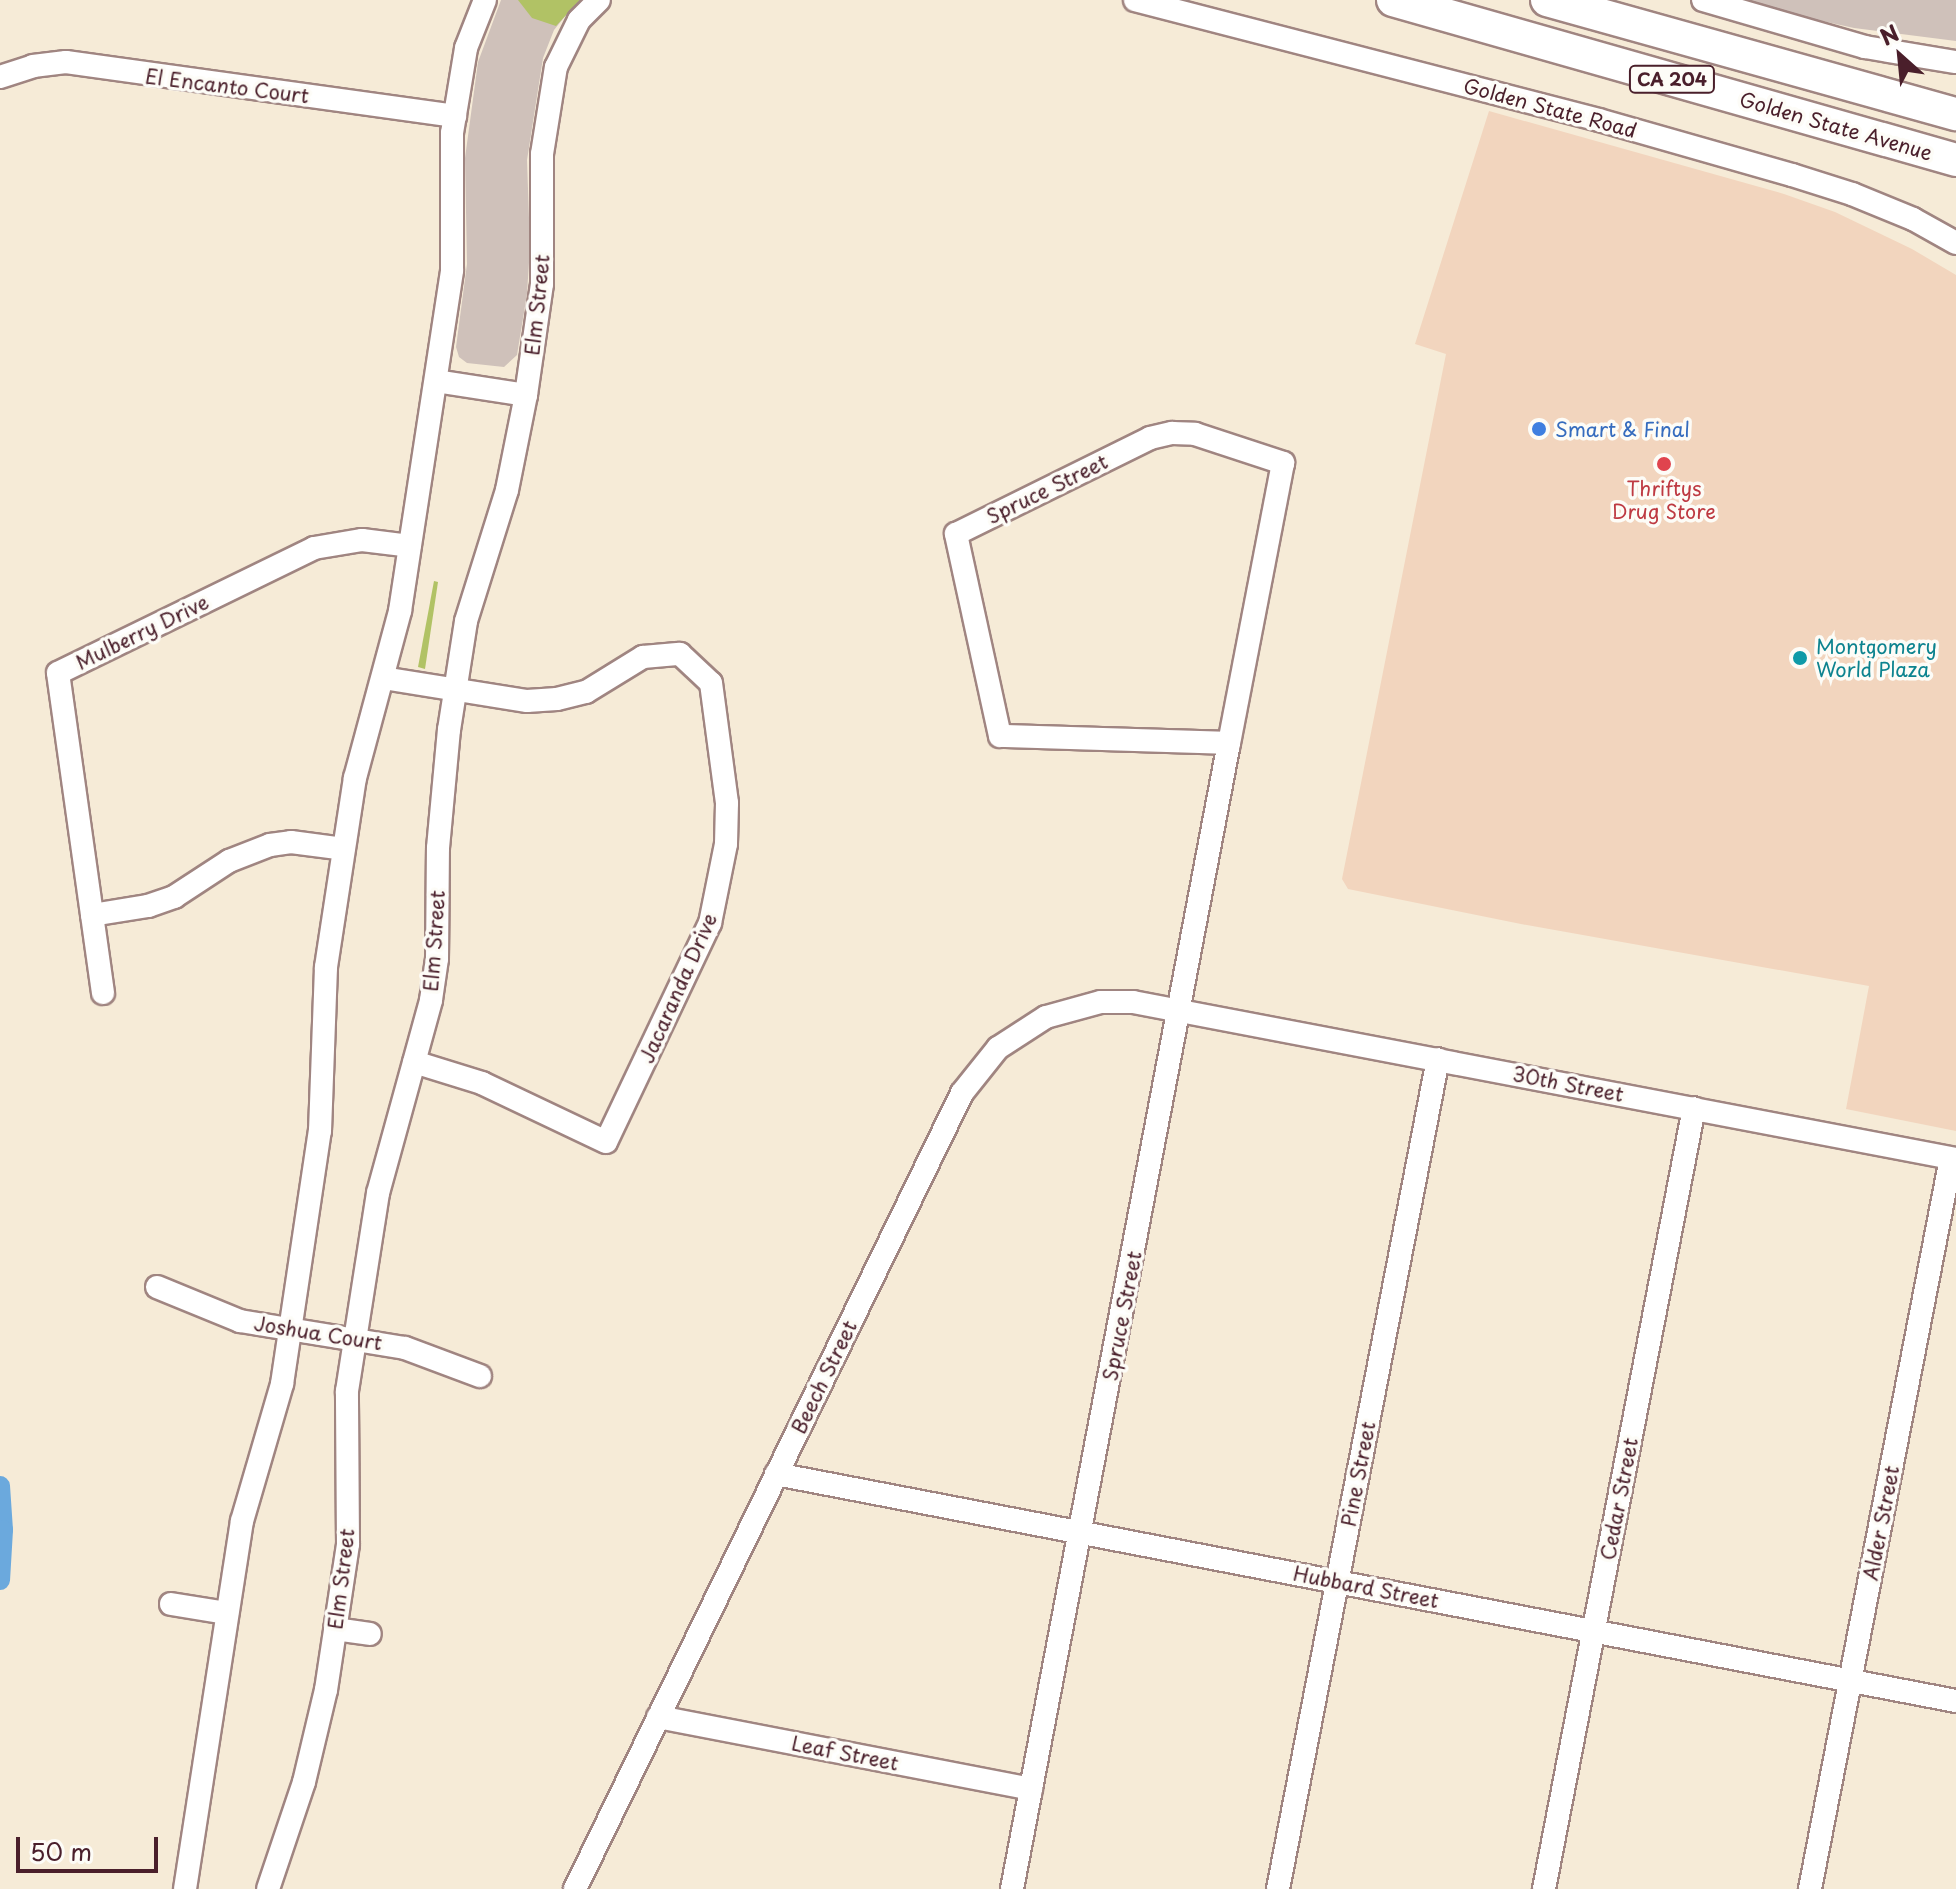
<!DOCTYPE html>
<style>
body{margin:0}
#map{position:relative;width:1956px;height:1889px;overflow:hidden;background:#f6ebd7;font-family:"Playpen Sans",sans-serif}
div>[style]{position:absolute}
.built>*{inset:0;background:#f2d5be}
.industrial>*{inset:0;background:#cfc1ba}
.green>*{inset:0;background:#b1c265}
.canal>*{height:20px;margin:-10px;padding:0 10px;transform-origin:10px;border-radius:10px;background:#6ba9dd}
.roads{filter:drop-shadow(2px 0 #a08581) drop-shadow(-2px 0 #a08581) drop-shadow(0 2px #a08581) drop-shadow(0 -2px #a08581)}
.minor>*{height:22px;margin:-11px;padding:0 11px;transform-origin:11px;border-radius:11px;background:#fff}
.highway>*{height:32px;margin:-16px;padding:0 16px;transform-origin:16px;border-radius:16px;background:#fff}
.dots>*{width:22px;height:22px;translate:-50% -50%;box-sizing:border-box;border:4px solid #fdfcf7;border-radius:50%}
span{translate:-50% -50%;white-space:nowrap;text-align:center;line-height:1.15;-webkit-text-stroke:7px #fdfcf7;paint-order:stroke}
.shield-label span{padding:2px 6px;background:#fdfcf7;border:2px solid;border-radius:6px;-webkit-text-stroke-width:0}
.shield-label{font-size:18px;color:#4a1f2b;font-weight:700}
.street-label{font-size:20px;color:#4a1f2b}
.shop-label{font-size:20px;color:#366cbe}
.left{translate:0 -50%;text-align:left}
.health-label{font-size:20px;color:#be3a42}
.culture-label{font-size:20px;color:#0d838f}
.north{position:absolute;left:1860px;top:16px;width:80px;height:80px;-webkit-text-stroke:6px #fdfcf7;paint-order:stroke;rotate:333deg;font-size:22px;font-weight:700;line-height:32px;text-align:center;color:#4a1f2b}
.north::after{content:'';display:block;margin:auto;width:28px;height:36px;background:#4a1f2b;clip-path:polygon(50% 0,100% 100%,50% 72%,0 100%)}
.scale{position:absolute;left:16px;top:1837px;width:142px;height:36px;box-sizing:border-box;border:4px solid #4a1f2b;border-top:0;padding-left:10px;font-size:24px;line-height:28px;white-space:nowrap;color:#4a1f2b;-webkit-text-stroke:6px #fdfcf7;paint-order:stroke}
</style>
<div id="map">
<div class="built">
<i style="clip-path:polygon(1489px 111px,1784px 194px,1835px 212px,1912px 249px,1956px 275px,1956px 1131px,1846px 1109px,1869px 986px,1521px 924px,1348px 889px,1342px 879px,1446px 354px,1415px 344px)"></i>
</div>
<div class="industrial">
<i style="clip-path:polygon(501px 0,578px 0,554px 30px,543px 58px,527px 160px,530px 247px,527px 294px,517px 355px,504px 367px,467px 363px,459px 357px,456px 347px,467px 264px,465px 158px,478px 62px)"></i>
<i style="clip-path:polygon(1740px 0,1956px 0,1956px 41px,1854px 28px,1736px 2px)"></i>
</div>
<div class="green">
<i style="clip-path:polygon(518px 0,580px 0,556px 26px,532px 18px)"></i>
<i style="clip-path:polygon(434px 581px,438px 582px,425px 669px,418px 667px)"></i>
</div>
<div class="canal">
<i style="left:0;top:1486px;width:44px;rotate:86.1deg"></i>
<i style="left:3px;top:1530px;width:50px;rotate:93.4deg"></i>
</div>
<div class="roads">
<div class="minor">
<i style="left:1135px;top:0;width:479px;rotate:14.5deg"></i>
<i style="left:1599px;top:120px;width:201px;rotate:15.9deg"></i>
<i style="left:1792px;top:175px;width:63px;rotate:17.6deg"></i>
<i style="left:1852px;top:194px;width:66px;rotate:22.3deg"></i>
<i style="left:1913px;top:219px;width:49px;rotate:29.2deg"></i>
<i style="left:1703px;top:0;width:169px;rotate:16.2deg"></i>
<i style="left:1865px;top:47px;width:92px;rotate:9.4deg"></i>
<i style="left:0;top:77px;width:35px;rotate:-18deg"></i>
<i style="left:33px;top:66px;width:33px;rotate:-7deg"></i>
<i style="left:66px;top:62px;width:393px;rotate:7.9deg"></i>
<i style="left:436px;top:381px;width:91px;rotate:8.8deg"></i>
<i style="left:1172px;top:433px;width:23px;rotate:2deg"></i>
<i style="left:1195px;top:434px;width:93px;rotate:18.2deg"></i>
<i style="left:1283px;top:463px;width:285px;rotate:100.9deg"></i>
<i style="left:1229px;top:743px;width:229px;rotate:-178.2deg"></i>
<i style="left:1000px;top:736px;width:207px;rotate:-102.3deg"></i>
<i style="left:956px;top:534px;width:216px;rotate:-26.3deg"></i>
<i style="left:1150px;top:438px;width:23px;rotate:-13deg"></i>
<i style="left:383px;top:678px;width:146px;rotate:9.1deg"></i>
<i style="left:527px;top:701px;width:30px;rotate:-4deg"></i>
<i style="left:557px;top:699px;width:30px;rotate:-14deg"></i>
<i style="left:586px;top:692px;width:67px;rotate:-31.6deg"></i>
<i style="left:643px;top:657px;width:37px;rotate:-5deg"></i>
<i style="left:680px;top:654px;width:42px;rotate:43.1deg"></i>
<i style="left:711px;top:683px;width:121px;rotate:82.4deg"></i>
<i style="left:727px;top:803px;width:41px;rotate:91.4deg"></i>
<i style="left:726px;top:844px;width:81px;rotate:101.4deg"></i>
<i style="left:710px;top:923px;width:242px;rotate:115.4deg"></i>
<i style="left:606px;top:1142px;width:137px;rotate:-154.6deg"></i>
<i style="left:482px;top:1083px;width:71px;rotate:-162.8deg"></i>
<i style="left:92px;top:915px;width:57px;rotate:-9.1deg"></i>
<i style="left:148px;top:906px;width:28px;rotate:-19deg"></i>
<i style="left:174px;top:897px;width:66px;rotate:-33.2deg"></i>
<i style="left:229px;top:861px;width:44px;rotate:-21.3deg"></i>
<i style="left:270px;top:845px;width:21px;rotate:-8deg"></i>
<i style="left:291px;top:842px;width:53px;rotate:7.5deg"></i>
<i style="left:103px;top:993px;width:323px;rotate:-98deg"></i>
<i style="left:58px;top:673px;width:285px;rotate:-26deg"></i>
<i style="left:314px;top:548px;width:49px;rotate:-9.5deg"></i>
<i style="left:362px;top:540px;width:48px;rotate:7.1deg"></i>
<i style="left:157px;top:1287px;width:90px;rotate:22.3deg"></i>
<i style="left:240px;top:1321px;width:167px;rotate:9.3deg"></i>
<i style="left:405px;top:1348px;width:80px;rotate:20.5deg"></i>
<i style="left:776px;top:1474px;width:1202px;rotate:10.89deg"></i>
<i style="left:171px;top:1604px;width:57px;rotate:9.1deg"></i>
<i style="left:335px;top:1629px;width:35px;rotate:8deg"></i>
<i style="left:658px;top:1717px;width:380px;rotate:10.9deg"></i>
<i style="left:185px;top:1889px;width:372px;rotate:-81.2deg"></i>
<i style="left:242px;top:1521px;width:143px;rotate:-73.7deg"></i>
<i style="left:282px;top:1384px;width:256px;rotate:-81.5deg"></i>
<i style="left:320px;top:1131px;width:164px;rotate:-87.9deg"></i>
<i style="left:326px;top:967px;width:191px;rotate:-81.3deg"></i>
<i style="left:355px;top:778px;width:173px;rotate:-74.9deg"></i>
<i style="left:400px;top:611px;width:345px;rotate:-81.3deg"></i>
<i style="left:452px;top:270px;width:137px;rotate:-90deg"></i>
<i style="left:452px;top:133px;width:86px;rotate:-80.6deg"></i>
<i style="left:466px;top:48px;width:52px;rotate:-68.4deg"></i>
<i style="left:268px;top:1889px;width:113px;rotate:-71.4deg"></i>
<i style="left:304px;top:1782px;width:95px;rotate:-76.6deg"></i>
<i style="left:326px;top:1690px;width:148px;rotate:-81.4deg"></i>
<i style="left:348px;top:1544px;width:153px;rotate:-90.4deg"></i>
<i style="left:347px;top:1391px;width:200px;rotate:-81.1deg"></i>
<i style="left:378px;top:1193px;width:200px;rotate:-74.6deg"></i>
<i style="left:431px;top:1000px;width:41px;rotate:-81.7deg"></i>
<i style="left:437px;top:959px;width:111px;rotate:-89.5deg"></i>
<i style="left:438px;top:848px;width:119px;rotate:-84.7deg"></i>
<i style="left:449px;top:730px;width:110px;rotate:-81.1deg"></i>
<i style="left:466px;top:621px;width:137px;rotate:-72.6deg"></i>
<i style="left:507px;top:490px;width:97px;rotate:-78.7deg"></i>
<i style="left:526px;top:395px;width:112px;rotate:-81.8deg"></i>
<i style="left:542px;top:284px;width:130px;rotate:-90deg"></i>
<i style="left:542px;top:154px;width:88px;rotate:-80.9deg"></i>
<i style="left:556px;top:67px;width:52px;rotate:-63.9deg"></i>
<i style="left:579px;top:20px;width:28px;rotate:-45deg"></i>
<i style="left:575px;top:1889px;width:885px;rotate:-64.07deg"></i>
<i style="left:962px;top:1093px;width:58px;rotate:-51.3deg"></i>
<i style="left:998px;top:1048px;width:57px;rotate:-32.9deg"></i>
<i style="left:1046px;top:1017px;width:57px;rotate:-15.3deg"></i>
<i style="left:1101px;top:1002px;width:32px"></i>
<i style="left:1133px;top:1002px;width:838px;rotate:10.8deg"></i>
<i style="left:1012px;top:1889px;width:1166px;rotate:-79.28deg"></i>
<i style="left:1278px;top:1889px;width:845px;rotate:-79.09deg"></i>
<i style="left:1544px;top:1889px;width:795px;rotate:-79.13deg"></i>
<i style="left:1810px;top:1889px;width:744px;rotate:-79.08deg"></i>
</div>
<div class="highway">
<i style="left:1393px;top:0;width:585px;rotate:15.86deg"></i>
<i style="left:1547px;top:0;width:425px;rotate:15.6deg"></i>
</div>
</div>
<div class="dots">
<i style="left:1539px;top:429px;background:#3f7fe0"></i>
<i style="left:1664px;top:464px;background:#e0444e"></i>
<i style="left:1800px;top:658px;background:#0f9aa8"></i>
</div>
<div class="shield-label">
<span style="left:1672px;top:79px">CA 204</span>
</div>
<div class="street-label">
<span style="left:227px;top:86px;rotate:7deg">El Encanto Court</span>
<span style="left:1550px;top:108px;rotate:15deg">Golden State Road</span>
<span style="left:1836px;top:126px;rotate:16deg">Golden State Avenue</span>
<span style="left:537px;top:305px;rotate:-84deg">Elm Street</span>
<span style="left:1047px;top:489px;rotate:-26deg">Spruce Street</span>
<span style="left:142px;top:632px;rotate:-26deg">Mulberry Drive</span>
<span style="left:434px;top:941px;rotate:-86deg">Elm Street</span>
<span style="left:678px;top:988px;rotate:-66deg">Jacaranda Drive</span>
<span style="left:1568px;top:1084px;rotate:11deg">30th Street</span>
<span style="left:1122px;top:1316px;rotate:-79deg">Spruce Street</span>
<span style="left:318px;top:1333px;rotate:9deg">Joshua Court</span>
<span style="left:824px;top:1377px;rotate:-64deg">Beech Street</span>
<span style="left:1358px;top:1474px;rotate:-79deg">Pine Street</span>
<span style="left:1619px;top:1499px;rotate:-79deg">Cedar Street</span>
<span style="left:1881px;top:1523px;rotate:-79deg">Alder Street</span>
<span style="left:341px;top:1579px;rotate:-83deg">Elm Street</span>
<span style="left:1366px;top:1587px;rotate:11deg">Hubbard Street</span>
<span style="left:845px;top:1753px;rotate:11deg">Leaf Street</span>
</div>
<div class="shop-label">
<span class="left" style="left:1555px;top:429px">Smart &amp; Final</span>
</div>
<div class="health-label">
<span style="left:1664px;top:500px">Thriftys<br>Drug Store</span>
</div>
<div class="culture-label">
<span class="left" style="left:1816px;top:658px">Montgomery<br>World Plaza</span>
</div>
<div class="north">N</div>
<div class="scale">50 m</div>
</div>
